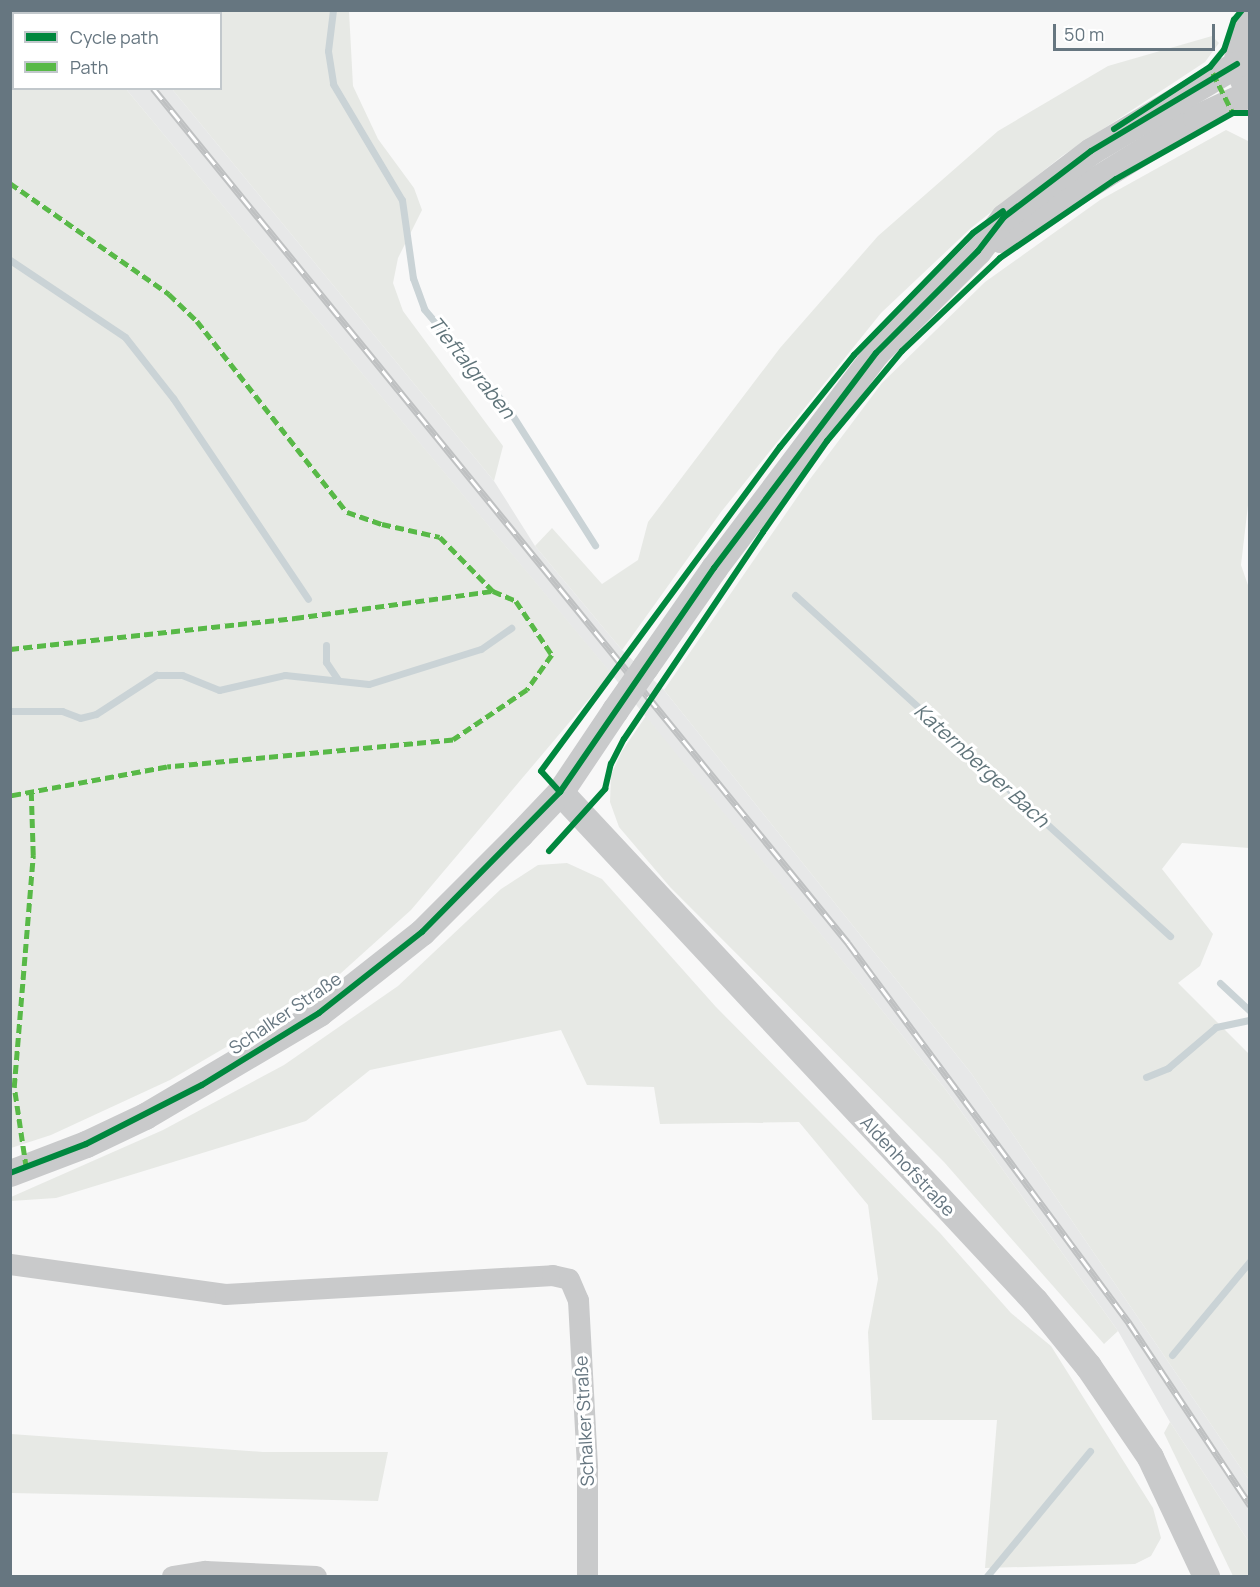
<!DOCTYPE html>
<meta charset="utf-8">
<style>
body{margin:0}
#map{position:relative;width:1260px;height:1587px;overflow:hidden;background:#f8f8f8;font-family:Manrope,sans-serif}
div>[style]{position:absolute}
.built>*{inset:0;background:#e7e8e8}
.green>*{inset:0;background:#e7e9e5}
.stream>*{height:7px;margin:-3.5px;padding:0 3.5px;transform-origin:3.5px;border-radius:3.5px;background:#cad3d6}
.minor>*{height:21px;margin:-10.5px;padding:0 10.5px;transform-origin:10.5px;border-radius:10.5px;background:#c9cacb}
.tertiary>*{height:27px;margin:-13.5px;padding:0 13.5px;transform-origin:13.5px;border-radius:13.5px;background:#c9cacb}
.rail>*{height:7px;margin-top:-3.5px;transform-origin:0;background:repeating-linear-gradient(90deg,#fff 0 14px,#bfc1c2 0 28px);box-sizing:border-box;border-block:2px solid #bfc1c2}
.tertiary-bridge>*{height:27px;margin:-13.5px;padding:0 13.5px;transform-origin:13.5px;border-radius:13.5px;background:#c9cacb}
.quiet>*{height:4.5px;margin-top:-2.25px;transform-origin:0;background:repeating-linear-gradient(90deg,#58b947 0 9px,transparent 0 13.5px)}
.cycleway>*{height:6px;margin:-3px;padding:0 3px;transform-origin:3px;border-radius:3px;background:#00873e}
span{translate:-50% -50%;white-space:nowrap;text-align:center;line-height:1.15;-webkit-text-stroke:6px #fff;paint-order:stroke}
.street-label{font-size:18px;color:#667680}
.water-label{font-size:20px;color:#60747a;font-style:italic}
.frame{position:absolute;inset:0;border:12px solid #667680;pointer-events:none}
.legend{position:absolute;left:12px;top:12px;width:210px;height:78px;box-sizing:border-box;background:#fff;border:2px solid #c2c8cc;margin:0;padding:8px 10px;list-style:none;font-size:18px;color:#667680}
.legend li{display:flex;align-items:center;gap:12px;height:30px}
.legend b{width:30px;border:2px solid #c2c8cc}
.scale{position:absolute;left:1053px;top:24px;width:162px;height:27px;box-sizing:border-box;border:3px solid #667680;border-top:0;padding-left:8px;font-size:18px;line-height:21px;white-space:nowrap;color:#667680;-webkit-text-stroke:4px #fff;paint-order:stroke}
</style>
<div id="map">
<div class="built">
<i style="clip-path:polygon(126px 89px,172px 89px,494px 481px,535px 546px,622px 650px,664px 690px,971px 1073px,1249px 1480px,1249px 1542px,1170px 1422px,1118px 1331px,946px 1090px,613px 676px)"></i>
</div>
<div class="green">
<i style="clip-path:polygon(63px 11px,65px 13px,14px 14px,14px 88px,126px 89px,611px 673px,411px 910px,320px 992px,170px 1080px,51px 1135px,11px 1148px,10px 11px)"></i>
<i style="clip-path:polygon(108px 11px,349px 11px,353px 86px,378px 139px,414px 188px,422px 210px,398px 258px,393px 283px,403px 311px,503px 446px,494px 481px,172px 89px,220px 88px,220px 14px)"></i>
<i style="clip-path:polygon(1212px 36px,1219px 43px,1205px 62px,1062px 156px,971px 228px,881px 313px,721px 512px,622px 650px,535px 546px,552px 528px,602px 584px,638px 560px,648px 522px,780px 348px,878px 236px,998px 131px,1108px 66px)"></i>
<i style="clip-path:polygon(1226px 130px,1250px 142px,1250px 488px,1241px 565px,1250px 591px,1249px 848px,1182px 843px,1162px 869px,1213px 934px,1200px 966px,1178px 983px,1249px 1054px,1249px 1480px,971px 1073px,664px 690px,807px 483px,882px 383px,985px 282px,1100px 200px)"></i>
<i style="clip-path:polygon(646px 716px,946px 1090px,1118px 1331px,1104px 1344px,944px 1162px,670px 887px,619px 827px,610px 802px,611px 775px,622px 751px)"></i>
<i style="clip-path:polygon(567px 863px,602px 879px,716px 1007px,940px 1233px,1011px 1313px,1051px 1346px,1153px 1508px,1161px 1538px,1151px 1556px,1135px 1564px,985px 1568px,997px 1420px,872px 1420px,868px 1332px,878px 1279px,868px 1205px,799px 1122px,660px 1124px,654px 1087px,587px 1085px,561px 1030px,370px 1070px,306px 1121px,56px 1198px,11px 1201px,11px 1197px,163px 1130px,284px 1065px,398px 986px,501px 889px,538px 865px)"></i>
<i style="clip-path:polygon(1170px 1422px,1249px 1542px,1249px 1576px,1233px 1576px,1164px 1433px)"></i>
<i style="clip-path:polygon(11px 1434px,263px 1452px,388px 1452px,378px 1501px,11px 1493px)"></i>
</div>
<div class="stream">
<i style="left:333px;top:10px;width:41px;rotate:97deg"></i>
<i style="left:328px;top:51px;width:33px;rotate:81deg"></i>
<i style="left:333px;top:84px;width:135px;rotate:59.3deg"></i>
<i style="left:402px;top:200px;width:79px;rotate:82deg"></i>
<i style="left:413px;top:278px;width:33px;rotate:70deg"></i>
<i style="left:424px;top:309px;width:128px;rotate:49.7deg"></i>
<i style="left:507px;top:407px;width:164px;rotate:57.5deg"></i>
<i style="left:10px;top:260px;width:138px;rotate:33.8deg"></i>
<i style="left:125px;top:337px;width:78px;rotate:51.8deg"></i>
<i style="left:173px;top:398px;width:242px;rotate:56.1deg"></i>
<i style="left:795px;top:595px;width:507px;rotate:42.28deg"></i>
<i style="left:326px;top:645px;width:17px;rotate:90deg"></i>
<i style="left:326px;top:662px;width:22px;rotate:56deg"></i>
<i style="left:10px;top:711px;width:52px"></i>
<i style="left:62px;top:711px;width:19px;rotate:21deg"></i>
<i style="left:80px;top:718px;width:16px;rotate:-14deg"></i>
<i style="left:96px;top:714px;width:72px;rotate:-33deg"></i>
<i style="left:156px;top:675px;width:26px"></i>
<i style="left:182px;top:675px;width:40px;rotate:22deg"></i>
<i style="left:219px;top:690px;width:68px;rotate:-12.8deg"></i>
<i style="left:285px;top:675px;width:84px;rotate:6.1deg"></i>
<i style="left:369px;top:684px;width:117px;rotate:-17.4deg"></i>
<i style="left:481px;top:649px;width:37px;rotate:-35deg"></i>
<i style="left:1220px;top:983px;width:41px;rotate:43deg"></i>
<i style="left:1146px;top:1077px;width:24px;rotate:-22deg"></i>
<i style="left:1168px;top:1068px;width:63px;rotate:-40.5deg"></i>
<i style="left:1216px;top:1027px;width:35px;rotate:-12deg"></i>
<i style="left:1172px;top:1355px;width:122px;rotate:-50.3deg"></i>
<i style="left:987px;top:1576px;width:162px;rotate:-50.5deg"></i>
</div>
<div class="minor">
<i style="left:10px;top:1264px;width:217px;rotate:7.9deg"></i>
<i style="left:225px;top:1294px;width:328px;rotate:-3.3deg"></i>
<i style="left:552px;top:1275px;width:17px;rotate:13deg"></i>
<i style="left:569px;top:1279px;width:23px;rotate:67deg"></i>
<i style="left:578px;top:1300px;width:168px;rotate:86.9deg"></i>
<i style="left:587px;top:1468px;width:108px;rotate:90deg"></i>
<i style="left:172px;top:1576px;width:33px;rotate:-9deg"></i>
<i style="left:205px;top:1571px;width:111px;rotate:2.6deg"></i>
</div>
<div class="tertiary">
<i style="left:1243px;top:80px;width:17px;rotate:-111deg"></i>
<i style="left:1237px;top:64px;width:19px;rotate:-87deg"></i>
<i style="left:1238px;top:45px;width:26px;rotate:-62deg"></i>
<i style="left:1000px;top:239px;width:230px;rotate:-31.7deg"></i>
<i style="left:1196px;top:118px;width:60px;rotate:-24.8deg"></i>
<i style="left:645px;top:667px;width:121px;rotate:-55.1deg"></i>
<i style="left:714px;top:568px;width:269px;rotate:-53deg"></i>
<i style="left:876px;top:353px;width:144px;rotate:-45deg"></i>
<i style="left:978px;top:251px;width:43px;rotate:-52.6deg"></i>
<i style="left:1004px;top:217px;width:109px;rotate:-37.2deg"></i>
<i style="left:1091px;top:151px;width:170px;rotate:-30.8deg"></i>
<i style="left:560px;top:792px;width:696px;rotate:46.98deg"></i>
<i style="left:1035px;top:1301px;width:84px;rotate:50.8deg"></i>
<i style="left:1088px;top:1366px;width:110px;rotate:55.7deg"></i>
<i style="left:1150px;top:1457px;width:132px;rotate:64.8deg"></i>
<i style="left:10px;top:1173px;width:81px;rotate:-20.9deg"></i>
<i style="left:86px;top:1144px;width:65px;rotate:-25.4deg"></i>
<i style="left:145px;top:1116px;width:202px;rotate:-30.6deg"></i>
<i style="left:319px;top:1013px;width:131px;rotate:-38.2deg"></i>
<i style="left:422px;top:932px;width:139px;rotate:-45deg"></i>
<i style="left:520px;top:834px;width:58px;rotate:-46.4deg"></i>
<i style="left:560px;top:792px;width:99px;rotate:-56.1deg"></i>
</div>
<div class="rail">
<i style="left:89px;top:10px;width:4px;rotate:63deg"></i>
<i style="left:153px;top:88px;width:1102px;rotate:50.89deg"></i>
<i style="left:848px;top:943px;width:473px;rotate:53.5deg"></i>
<i style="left:1129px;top:1323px;width:219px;rotate:56.4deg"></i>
</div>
<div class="tertiary-bridge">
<i style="left:615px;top:710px;width:52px;rotate:-55.1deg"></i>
</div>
<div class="quiet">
<i style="left:1213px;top:73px;width:45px;rotate:63.4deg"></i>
<i style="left:10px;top:183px;width:194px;rotate:34.9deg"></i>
<i style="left:169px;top:294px;width:39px;rotate:44deg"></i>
<i style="left:197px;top:321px;width:243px;rotate:51.9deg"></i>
<i style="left:347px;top:512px;width:37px;rotate:19deg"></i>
<i style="left:382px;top:524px;width:59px;rotate:12.6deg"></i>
<i style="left:440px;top:537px;width:76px;rotate:45.5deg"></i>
<i style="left:10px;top:649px;width:287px;rotate:-6.2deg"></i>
<i style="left:295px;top:618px;width:200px;rotate:-7.8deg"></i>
<i style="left:493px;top:591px;width:25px;rotate:23deg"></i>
<i style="left:516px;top:601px;width:65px;rotate:56.3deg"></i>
<i style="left:552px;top:655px;width:43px;rotate:125.5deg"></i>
<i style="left:527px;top:690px;width:89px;rotate:146deg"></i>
<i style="left:453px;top:740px;width:287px;rotate:174.6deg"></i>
<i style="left:167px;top:767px;width:160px;rotate:169.5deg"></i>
<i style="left:26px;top:1168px;width:82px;rotate:-98.4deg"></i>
<i style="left:14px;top:1087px;width:233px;rotate:-85.3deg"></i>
<i style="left:33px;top:855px;width:63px;rotate:-91.8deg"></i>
</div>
<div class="cycleway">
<i style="left:1114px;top:129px;width:114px;rotate:-32.9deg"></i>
<i style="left:1210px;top:67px;width:22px;rotate:-51deg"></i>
<i style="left:1224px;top:50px;width:32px;rotate:-72deg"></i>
<i style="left:1234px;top:20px;width:13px;rotate:-51deg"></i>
<i style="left:560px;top:792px;width:28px;rotate:-132deg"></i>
<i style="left:541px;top:771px;width:403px;rotate:-53.6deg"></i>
<i style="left:780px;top:447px;width:118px;rotate:-51.2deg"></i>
<i style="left:854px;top:355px;width:170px;rotate:-45.7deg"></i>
<i style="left:973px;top:233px;width:37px;rotate:-36deg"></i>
<i style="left:549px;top:851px;width:84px;rotate:-47.9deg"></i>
<i style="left:605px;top:789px;width:26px;rotate:-77deg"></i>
<i style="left:611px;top:764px;width:28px;rotate:-63deg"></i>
<i style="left:624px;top:739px;width:249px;rotate:-56.1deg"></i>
<i style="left:763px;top:532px;width:111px;rotate:-54.9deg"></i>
<i style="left:827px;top:441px;width:117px;rotate:-50.2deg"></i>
<i style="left:902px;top:351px;width:135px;rotate:-43.5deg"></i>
<i style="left:1000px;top:258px;width:140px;rotate:-34.3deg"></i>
<i style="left:1116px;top:179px;width:134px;rotate:-29.4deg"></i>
<i style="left:1233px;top:113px;width:17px"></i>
<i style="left:10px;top:1173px;width:81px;rotate:-20.9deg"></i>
<i style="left:86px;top:1144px;width:130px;rotate:-27deg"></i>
<i style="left:202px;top:1085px;width:137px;rotate:-31.6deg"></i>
<i style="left:319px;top:1013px;width:131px;rotate:-38.2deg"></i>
<i style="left:422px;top:932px;width:197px;rotate:-45.4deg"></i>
<i style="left:560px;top:792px;width:272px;rotate:-55.5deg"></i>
<i style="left:714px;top:568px;width:269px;rotate:-53deg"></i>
<i style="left:876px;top:353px;width:144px;rotate:-45deg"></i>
<i style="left:978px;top:251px;width:43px;rotate:-52.6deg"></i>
<i style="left:1004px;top:217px;width:109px;rotate:-37.2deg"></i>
<i style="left:1091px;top:151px;width:170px;rotate:-30.8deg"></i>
</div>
<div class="street-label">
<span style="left:285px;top:1013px;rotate:-34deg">Schalker Straße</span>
<span style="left:908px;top:1166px;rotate:47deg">Aldenhofstraße</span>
<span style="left:584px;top:1421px;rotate:-93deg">Schalker Straße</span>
</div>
<div class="water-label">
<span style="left:472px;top:367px;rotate:51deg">Tieftalgraben</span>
<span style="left:982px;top:765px;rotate:42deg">Katernberger Bach</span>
</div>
<div class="frame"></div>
<ul class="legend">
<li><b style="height:8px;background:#00873e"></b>Cycle path</li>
<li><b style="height:8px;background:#58b947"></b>Path</li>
</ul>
<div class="scale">50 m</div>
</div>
